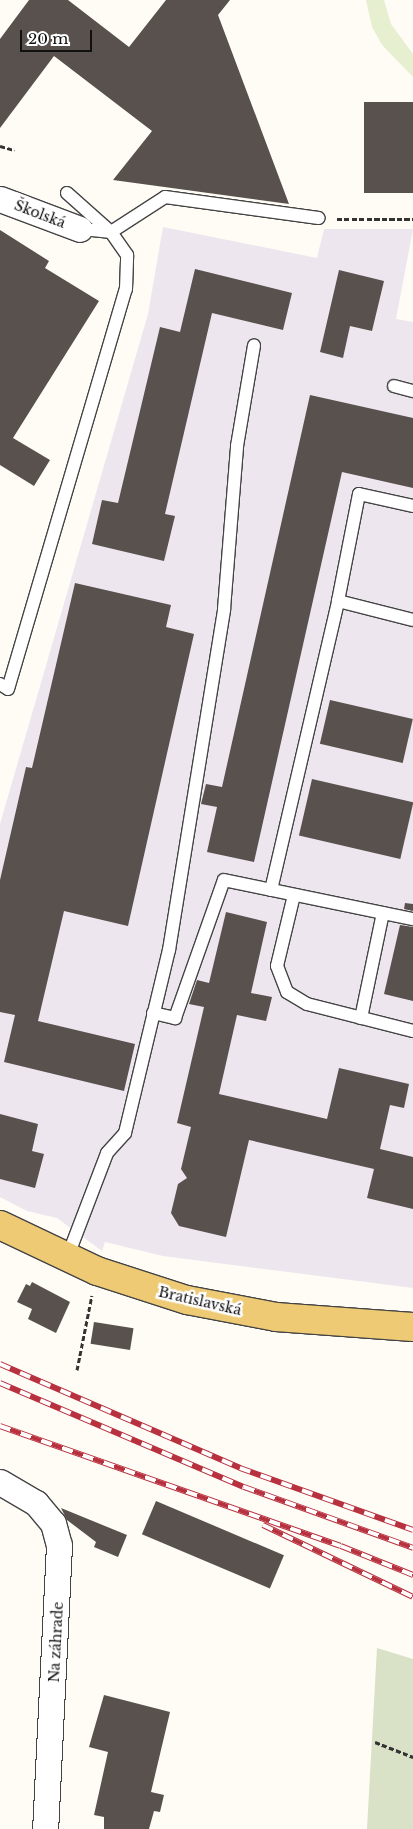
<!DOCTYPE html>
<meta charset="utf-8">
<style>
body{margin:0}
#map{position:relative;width:413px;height:1829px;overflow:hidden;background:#fefcf5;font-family:"Libre Baskerville",serif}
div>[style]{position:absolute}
.industrial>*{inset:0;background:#ede6ee}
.cemetery>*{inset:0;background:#d9e1c6}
.pitch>*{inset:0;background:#e7efd1}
.building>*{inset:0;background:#59514e;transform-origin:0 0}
.path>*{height:3px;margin-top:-1.5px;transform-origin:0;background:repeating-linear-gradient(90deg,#333 0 5px,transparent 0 7.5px)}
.roads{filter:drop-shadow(1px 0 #444) drop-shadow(-1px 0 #444) drop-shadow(0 1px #444) drop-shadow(0 -1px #444)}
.service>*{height:12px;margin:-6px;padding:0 6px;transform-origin:6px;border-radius:6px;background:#fff}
.minor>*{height:25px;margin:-12.5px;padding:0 12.5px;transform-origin:12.5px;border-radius:12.5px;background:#fff}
.primary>*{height:28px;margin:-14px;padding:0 14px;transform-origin:14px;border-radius:14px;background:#efca75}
.rail>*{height:5.5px;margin-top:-2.75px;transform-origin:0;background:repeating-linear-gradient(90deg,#fff 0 11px,#b8313f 0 22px);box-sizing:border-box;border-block:1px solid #b8313f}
span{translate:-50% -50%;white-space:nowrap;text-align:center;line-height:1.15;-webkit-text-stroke:5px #fff;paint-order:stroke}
.street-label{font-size:14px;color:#111}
.scale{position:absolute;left:20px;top:30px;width:72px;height:22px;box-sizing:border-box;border:2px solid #111;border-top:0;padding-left:6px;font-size:15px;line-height:18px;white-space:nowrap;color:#111;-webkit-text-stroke:4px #fff;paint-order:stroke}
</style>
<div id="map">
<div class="industrial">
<i style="clip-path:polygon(163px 227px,317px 258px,324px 229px,413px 229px,396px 319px,413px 322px,413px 1288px,163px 1256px,105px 1242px,102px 1251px,57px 1218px,27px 1211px,0 1197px,0 824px,148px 314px)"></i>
</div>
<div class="cemetery">
<i style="clip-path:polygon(377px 1648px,413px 1659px,413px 1829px,367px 1829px)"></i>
</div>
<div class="pitch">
<i style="clip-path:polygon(366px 0,384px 0,391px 24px,413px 54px,413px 77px,382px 45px,372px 27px)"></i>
</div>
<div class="building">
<i style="clip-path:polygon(29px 0,68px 0,129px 47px,166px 0,230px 0,218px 15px,289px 204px,113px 180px,152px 131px,54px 56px,0 128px,0 39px)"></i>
<i style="left:413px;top:102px;width:91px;height:49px;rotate:90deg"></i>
<i style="clip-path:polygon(0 230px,49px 261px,45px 268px,99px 301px,13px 438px,50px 460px,34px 486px,0 465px)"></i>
<i style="clip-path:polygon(195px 269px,292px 293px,283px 330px,212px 313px,165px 514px,175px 516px,164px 561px,92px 544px,102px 500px,118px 503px,160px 327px,180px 332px)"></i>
<i style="clip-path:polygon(339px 270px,384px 281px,372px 331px,350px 326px,343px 358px,320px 352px)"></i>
<i style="clip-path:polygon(310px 395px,413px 418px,413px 488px,342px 472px,254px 862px,207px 852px,217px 807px,201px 804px,206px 784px,222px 787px)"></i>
<i style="clip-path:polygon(75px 583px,171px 605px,166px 627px,194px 634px,128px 926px,64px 911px,38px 1021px,135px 1044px,124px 1091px,4px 1062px,15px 1015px,0 1012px,0 880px,26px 767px,32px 768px)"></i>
<i style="left:330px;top:700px;width:85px;height:45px;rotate:13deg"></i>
<i style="left:312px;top:779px;width:104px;height:58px;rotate:13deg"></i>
<i style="clip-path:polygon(405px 903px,413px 904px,413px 911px,404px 909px)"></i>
<i style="clip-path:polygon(226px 912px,267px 922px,251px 993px,272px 997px,266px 1021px,237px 1015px,219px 1094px,327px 1119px,339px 1068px,409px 1084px,404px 1108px,390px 1105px,380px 1149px,413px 1157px,413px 1209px,367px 1198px,374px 1169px,249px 1140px,226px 1237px,179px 1226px,171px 1213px,178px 1184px,187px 1178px,181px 1169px,191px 1127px,177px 1123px,204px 1007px,189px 1004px,197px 980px,209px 983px)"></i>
<i style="clip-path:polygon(400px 925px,413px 927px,413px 1001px,384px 994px)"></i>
<i style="clip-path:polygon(0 1114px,38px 1124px,32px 1151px,44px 1154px,35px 1188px,0 1179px)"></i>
<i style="clip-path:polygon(32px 1282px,70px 1302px,56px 1333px,28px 1319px,32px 1309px,17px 1302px,26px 1284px,30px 1286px)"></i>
<i style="left:94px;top:1322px;width:40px;height:22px;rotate:9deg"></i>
<i style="left:156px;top:1501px;width:139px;height:36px;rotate:23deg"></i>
<i style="clip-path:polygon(61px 1508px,127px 1535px,118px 1557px,94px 1547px,96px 1542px,67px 1520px)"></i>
<i style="clip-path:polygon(104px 1695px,170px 1712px,151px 1792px,164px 1795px,160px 1812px,154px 1811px,149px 1829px,104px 1829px,104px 1817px,94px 1815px,108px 1752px,89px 1747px)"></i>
</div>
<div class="path">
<i style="left:0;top:146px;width:15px;rotate:16deg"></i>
<i style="left:337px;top:219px;width:76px"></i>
<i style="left:77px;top:1370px;width:76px;rotate:-78.7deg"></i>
<i style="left:375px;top:1742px;width:41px;rotate:21.5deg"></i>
</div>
<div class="roads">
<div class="service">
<i style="left:67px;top:193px;width:59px;rotate:41.6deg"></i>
<i style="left:111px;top:232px;width:64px;rotate:-32.9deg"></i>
<i style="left:165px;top:197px;width:155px;rotate:7.8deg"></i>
<i style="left:394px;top:386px;width:20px;rotate:15deg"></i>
<i style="left:338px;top:601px;width:77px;rotate:14.2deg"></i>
<i style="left:0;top:684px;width:9px;rotate:32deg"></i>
<i style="left:8px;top:689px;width:417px;rotate:-73.6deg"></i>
<i style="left:126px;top:289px;width:34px;rotate:-88deg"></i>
<i style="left:127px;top:255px;width:28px;rotate:-125deg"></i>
<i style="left:111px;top:232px;width:31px;rotate:-174deg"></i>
<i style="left:271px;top:890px;width:297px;rotate:-76.9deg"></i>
<i style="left:338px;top:601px;width:109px;rotate:-78.9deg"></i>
<i style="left:359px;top:494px;width:55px;rotate:12.5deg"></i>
<i style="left:294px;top:895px;width:73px;rotate:103.5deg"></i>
<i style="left:277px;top:966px;width:28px;rotate:69deg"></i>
<i style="left:287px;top:992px;width:23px;rotate:31deg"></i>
<i style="left:307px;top:1004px;width:109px;rotate:14.3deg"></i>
<i style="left:153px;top:1013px;width:23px;rotate:13deg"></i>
<i style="left:175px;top:1018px;width:146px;rotate:-70.5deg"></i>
<i style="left:224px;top:880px;width:193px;rotate:11.7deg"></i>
<i style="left:361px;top:1018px;width:107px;rotate:-78.2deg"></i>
<i style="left:67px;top:1258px;width:112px;rotate:-69.1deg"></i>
<i style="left:107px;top:1153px;width:27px;rotate:-48deg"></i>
<i style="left:125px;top:1133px;width:188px;rotate:-76.5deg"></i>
<i style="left:169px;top:950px;width:345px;rotate:-80.8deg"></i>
<i style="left:224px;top:609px;width:164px;rotate:-85.4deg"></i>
<i style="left:237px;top:446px;width:102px;rotate:-80.4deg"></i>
</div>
<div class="minor">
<i style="left:0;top:199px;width:85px;rotate:20.6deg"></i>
<i style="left:0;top:1482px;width:42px;rotate:30.3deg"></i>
<i style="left:36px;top:1503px;width:26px;rotate:50deg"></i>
<i style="left:53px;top:1523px;width:23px;rotate:75deg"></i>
<i style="left:59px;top:1545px;width:284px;rotate:92.8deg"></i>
</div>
<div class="primary">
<i style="left:0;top:1225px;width:107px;rotate:25.4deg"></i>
<i style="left:97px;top:1271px;width:95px;rotate:17.9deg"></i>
<i style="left:187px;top:1300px;width:91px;rotate:10.8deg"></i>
<i style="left:276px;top:1317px;width:137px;rotate:4.2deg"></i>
</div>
</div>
<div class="rail">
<i style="left:0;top:1364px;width:262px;rotate:23.4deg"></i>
<i style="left:240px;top:1468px;width:184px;rotate:19.7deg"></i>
<i style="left:0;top:1383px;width:265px;rotate:23.1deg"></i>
<i style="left:244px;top:1487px;width:180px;rotate:19.8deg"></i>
<i style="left:0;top:1426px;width:361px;rotate:19.4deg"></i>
<i style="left:341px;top:1546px;width:78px;rotate:21.9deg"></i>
<i style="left:263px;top:1525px;width:166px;rotate:25.6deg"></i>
</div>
<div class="street-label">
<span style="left:40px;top:214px;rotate:21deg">Školská</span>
<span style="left:200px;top:1301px;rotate:13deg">Bratislavská</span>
<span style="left:56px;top:1642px;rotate:-87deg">Na záhrade</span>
</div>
<div class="scale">20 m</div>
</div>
